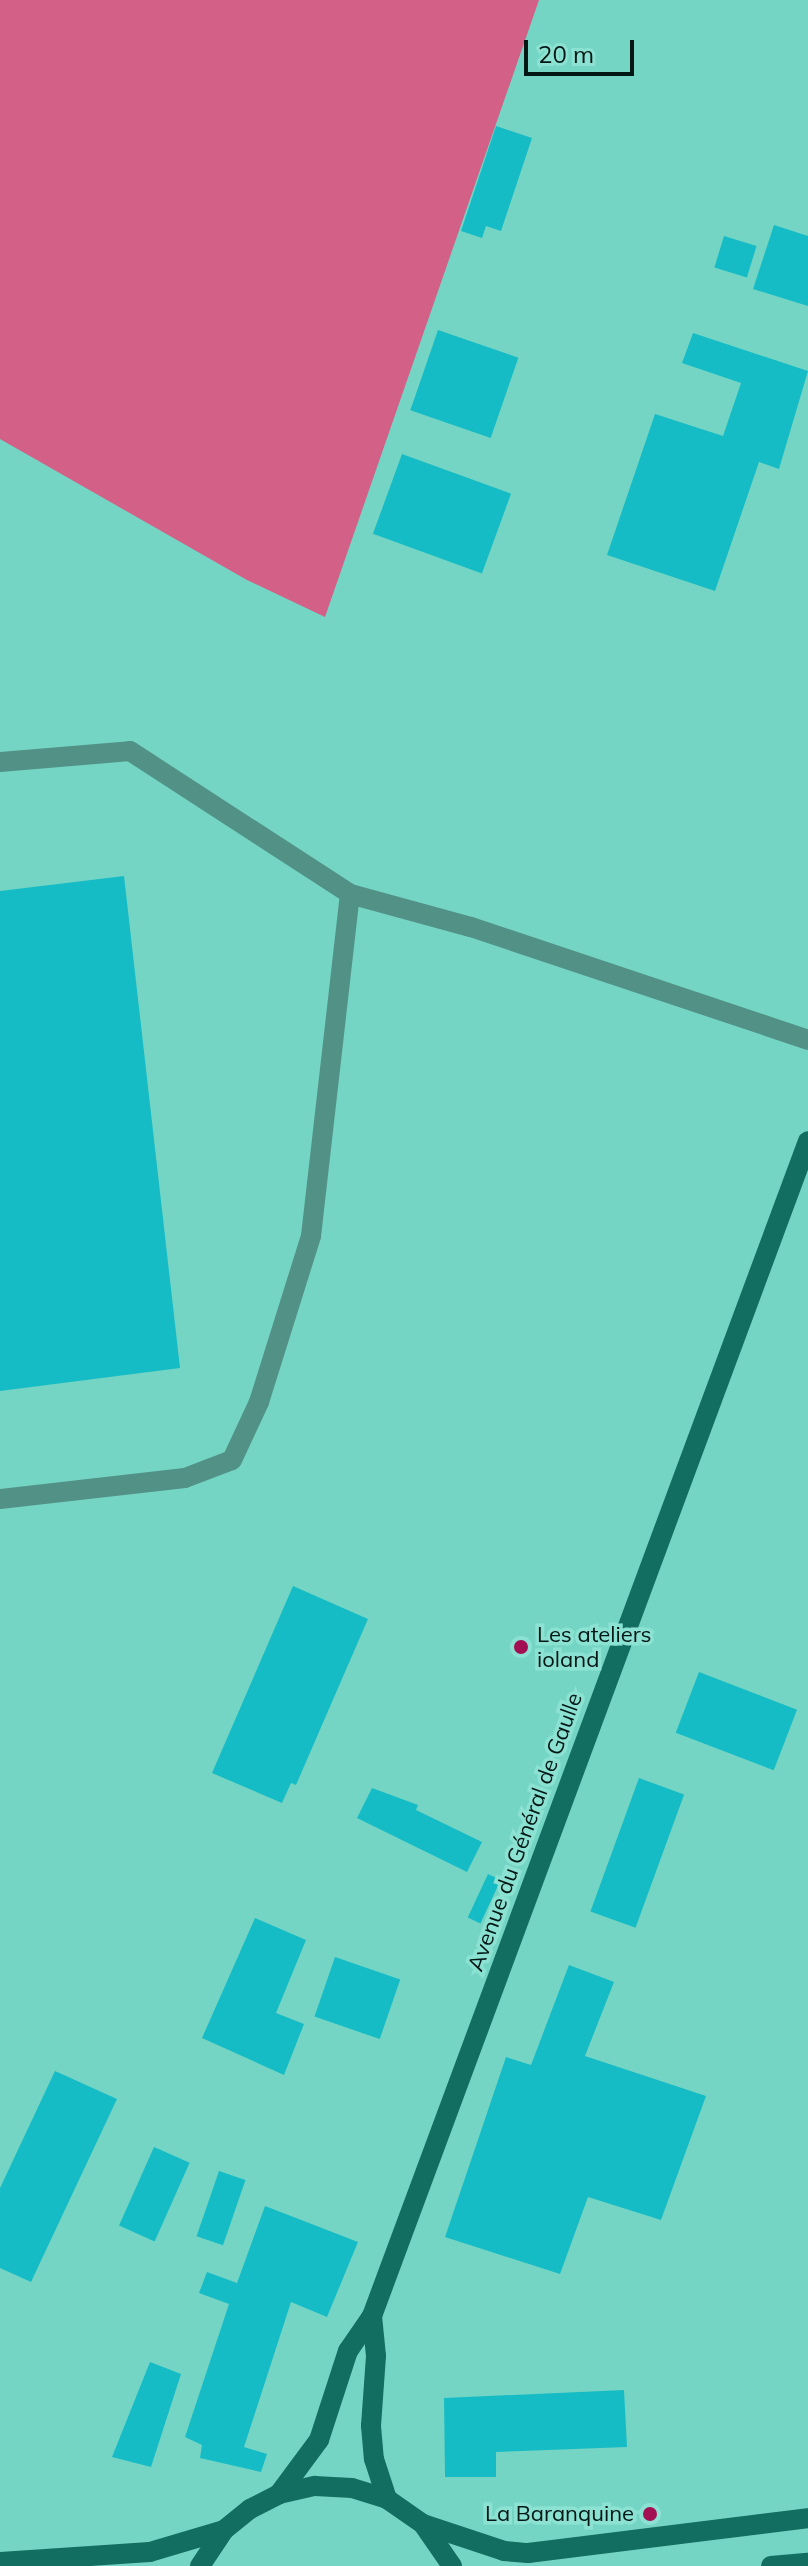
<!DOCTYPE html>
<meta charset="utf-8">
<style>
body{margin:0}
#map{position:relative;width:808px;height:2566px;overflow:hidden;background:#8ce2d2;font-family:Mulish,sans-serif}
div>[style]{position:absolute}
.built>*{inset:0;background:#75d5c4;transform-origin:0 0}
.forest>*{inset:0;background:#d36086}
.building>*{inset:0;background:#16bcc5;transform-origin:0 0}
.lane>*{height:20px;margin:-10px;padding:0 10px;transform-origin:10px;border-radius:10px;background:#529186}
.secondary>*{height:20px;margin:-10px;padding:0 10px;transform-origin:10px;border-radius:10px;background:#136e62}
.dots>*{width:22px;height:22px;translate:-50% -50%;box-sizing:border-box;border:4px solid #8ce2d2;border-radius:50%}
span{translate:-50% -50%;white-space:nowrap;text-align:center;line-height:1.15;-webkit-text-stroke:7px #8ce2d2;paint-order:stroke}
.poi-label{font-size:22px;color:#001714}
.left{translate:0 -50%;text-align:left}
.right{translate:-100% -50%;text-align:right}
.street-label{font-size:22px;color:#001714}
.scale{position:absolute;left:524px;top:40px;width:110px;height:36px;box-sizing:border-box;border:4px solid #001714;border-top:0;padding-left:10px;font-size:24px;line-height:28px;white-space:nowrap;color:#001714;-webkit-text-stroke:6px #8ce2d2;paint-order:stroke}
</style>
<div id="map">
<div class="built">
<i style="left:0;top:0;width:808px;height:2566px"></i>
</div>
<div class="forest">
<i style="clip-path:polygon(0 0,539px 0,325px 617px,247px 580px,0 439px)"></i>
</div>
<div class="building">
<i style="clip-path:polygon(496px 126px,532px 138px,501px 231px,486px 226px,482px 238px,461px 231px)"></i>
<i style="clip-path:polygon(774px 225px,808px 236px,808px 306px,753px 289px)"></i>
<i style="left:724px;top:236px;width:34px;height:33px;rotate:17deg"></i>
<i style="left:438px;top:330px;width:85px;height:85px;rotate:19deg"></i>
<i style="clip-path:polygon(693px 333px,808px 371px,779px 469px,759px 462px,715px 591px,607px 555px,655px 414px,723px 436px,741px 383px,682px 363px)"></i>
<i style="left:402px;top:454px;width:116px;height:85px;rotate:20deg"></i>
<i style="clip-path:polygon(124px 876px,180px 1368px,0 1391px,0 891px)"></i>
<i style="clip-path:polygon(293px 1586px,368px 1619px,296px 1785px,291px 1783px,282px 1803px,212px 1773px)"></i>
<i style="left:699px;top:1672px;width:105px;height:65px;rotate:21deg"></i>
<i style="left:639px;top:1778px;width:48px;height:142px;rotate:20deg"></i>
<i style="clip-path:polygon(372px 1788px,418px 1805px,416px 1810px,482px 1842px,467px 1872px,357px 1818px)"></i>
<i style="left:488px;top:1874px;width:14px;height:48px;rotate:25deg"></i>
<i style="clip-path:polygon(255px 1918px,306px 1940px,276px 2013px,304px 2024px,284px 2075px,202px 2038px)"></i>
<i style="left:335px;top:1957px;width:69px;height:63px;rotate:19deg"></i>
<i style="clip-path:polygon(569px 1965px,614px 1982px,585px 2056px,706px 2096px,661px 2220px,588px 2197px,560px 2274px,445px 2237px,506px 2057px,531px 2065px)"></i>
<i style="clip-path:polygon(55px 2071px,117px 2099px,31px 2282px,0 2268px,0 2188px)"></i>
<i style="left:154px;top:2147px;width:39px;height:86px;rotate:24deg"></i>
<i style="left:219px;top:2171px;width:28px;height:69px;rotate:19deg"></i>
<i style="clip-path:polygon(265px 2206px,358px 2242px,327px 2317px,291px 2302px,244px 2447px,267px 2454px,261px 2472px,200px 2458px,202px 2445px,185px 2437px,229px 2304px,199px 2293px,207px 2272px,237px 2283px)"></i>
<i style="clip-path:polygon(150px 2362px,181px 2374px,151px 2467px,112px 2457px)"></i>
<i style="clip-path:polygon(624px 2390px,627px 2447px,496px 2452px,496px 2477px,445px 2477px,444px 2398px)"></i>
</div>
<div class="lane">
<i style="left:0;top:762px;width:130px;rotate:-4.8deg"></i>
<i style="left:130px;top:751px;width:262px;rotate:33deg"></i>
<i style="left:350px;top:894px;width:125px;rotate:15.3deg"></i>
<i style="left:471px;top:927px;width:355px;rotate:18.5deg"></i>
<i style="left:0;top:1499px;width:186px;rotate:-6.5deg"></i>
<i style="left:185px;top:1478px;width:50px;rotate:-21deg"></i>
<i style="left:232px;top:1460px;width:64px;rotate:-65deg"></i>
<i style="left:259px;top:1402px;width:174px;rotate:-72.6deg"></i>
<i style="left:311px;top:1236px;width:344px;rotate:-83.5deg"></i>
</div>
<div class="secondary">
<i style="left:372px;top:2316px;width:40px;rotate:84.3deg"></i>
<i style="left:376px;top:2356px;width:70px;rotate:94.1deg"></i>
<i style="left:371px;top:2426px;width:33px;rotate:85deg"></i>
<i style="left:374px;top:2459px;width:42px;rotate:72deg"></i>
<i style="left:279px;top:2494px;width:67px;rotate:-53.5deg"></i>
<i style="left:319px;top:2440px;width:94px;rotate:-72deg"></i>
<i style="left:348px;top:2351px;width:42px;rotate:-55.6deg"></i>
<i style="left:372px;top:2316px;width:1253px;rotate:-69.64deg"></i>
<i style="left:423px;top:2524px;width:85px;rotate:18.4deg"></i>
<i style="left:504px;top:2551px;width:24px;rotate:5deg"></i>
<i style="left:528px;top:2553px;width:282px;rotate:-7.1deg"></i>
<i style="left:0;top:2562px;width:150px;rotate:-3.8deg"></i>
<i style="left:150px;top:2552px;width:77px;rotate:-16.6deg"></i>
<i style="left:200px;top:2566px;width:43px;rotate:-56.3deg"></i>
<i style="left:224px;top:2530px;width:33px;rotate:-39deg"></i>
<i style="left:250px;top:2509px;width:33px;rotate:-27deg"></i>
<i style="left:279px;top:2494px;width:37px;rotate:-13deg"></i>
<i style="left:315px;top:2486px;width:37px;rotate:3deg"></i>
<i style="left:352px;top:2488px;width:37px;rotate:17deg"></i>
<i style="left:387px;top:2499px;width:44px;rotate:34.8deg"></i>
<i style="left:423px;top:2524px;width:51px;rotate:55.4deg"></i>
<i style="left:771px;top:2566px;width:37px;rotate:-5deg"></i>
</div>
<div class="dots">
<i style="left:521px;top:1647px;background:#a21053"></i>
<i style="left:650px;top:2514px;background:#a21053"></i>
</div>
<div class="poi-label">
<span class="left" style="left:537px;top:1647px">Les ateliers<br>ioland</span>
<span class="right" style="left:634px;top:2514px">La Baranquine</span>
</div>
<div class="street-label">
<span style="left:525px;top:1832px;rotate:-70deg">Avenue du Général de Gaulle</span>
</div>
<div class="scale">20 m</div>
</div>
